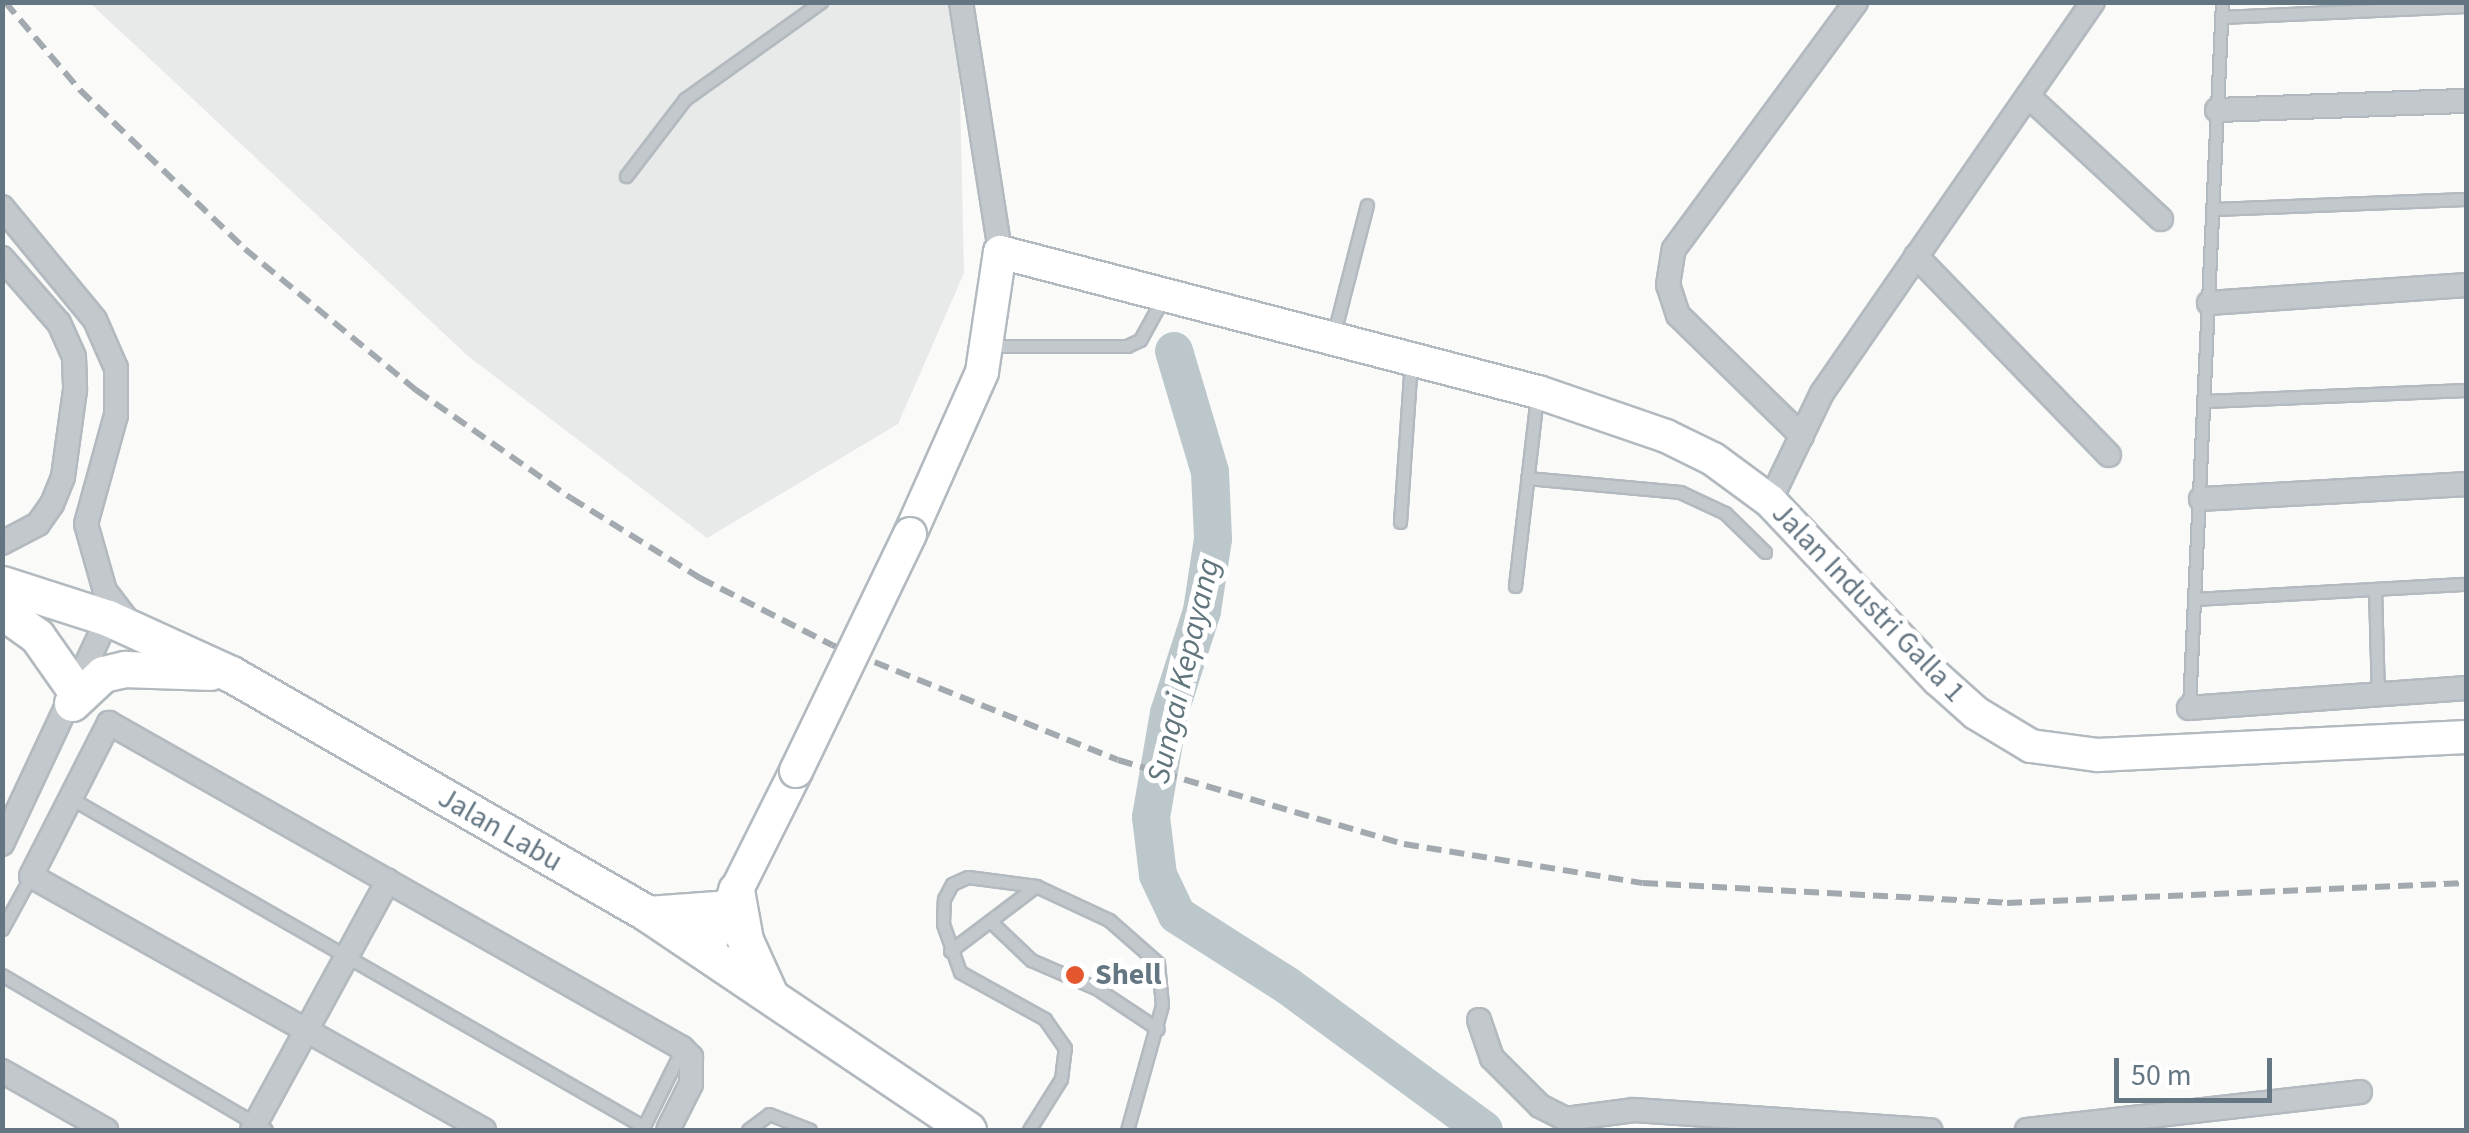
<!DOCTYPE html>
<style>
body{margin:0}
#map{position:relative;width:2469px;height:1133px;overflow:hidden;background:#fafaf8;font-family:"Source Sans 3",sans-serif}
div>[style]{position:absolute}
.built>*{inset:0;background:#e8e9e9}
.river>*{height:38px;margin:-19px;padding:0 19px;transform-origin:19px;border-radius:19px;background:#bbc7cb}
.roads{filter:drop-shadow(2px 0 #b3babf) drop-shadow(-2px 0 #b3babf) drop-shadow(0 2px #b3babf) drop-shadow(0 -2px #b3babf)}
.lane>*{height:11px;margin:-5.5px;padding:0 5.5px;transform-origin:5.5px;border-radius:5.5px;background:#c3c8cc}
.street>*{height:22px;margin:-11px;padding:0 11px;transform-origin:11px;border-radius:11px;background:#c3c8cc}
.secondary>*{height:32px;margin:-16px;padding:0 16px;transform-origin:16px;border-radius:16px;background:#fff}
.primary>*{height:35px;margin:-17.5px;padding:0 17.5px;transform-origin:17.5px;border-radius:17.5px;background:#fff}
.rail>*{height:6px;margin-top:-3px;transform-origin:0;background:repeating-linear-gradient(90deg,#a2aab0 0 15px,transparent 0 23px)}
.bridges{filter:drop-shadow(2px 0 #b3babf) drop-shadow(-2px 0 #b3babf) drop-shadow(0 2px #b3babf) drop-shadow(0 -2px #b3babf)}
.secondary-bridge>*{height:32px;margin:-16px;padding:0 16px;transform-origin:16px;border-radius:16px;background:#fff}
.dots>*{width:28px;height:28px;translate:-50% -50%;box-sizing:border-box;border:5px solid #fff;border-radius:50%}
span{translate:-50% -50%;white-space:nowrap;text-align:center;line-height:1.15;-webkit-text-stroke:10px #fff;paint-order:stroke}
.street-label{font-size:30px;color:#657683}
.poi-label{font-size:30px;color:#657683;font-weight:700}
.left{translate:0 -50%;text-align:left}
.water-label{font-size:32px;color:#60757c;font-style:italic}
.frame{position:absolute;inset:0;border:5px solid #657683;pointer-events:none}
.scale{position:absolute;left:2114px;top:1058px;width:158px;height:45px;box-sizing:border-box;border:5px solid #657683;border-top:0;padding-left:12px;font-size:30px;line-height:35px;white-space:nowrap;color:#657683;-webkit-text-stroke:8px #fff;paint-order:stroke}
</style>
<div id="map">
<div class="built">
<i style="clip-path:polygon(90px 3px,958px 3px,964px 273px,898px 424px,707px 538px,468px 356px)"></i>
</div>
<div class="river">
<i style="left:1174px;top:351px;width:126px;rotate:73.4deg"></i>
<i style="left:1210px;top:472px;width:67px;rotate:87.4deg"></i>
<i style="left:1213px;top:539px;width:73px;rotate:98.7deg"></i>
<i style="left:1202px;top:611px;width:107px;rotate:107.9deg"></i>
<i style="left:1169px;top:713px;width:106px;rotate:99.8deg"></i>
<i style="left:1151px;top:817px;width:58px;rotate:83.1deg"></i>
<i style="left:1158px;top:875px;width:44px;rotate:64.6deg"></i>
<i style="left:1177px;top:915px;width:132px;rotate:32.6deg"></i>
<i style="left:1288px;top:986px;width:243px;rotate:36.3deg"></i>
</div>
<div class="roads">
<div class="lane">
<i style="left:2221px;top:17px;width:245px;rotate:-2.6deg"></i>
<i style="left:626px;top:176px;width:97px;rotate:-52.5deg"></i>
<i style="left:685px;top:99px;width:167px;rotate:-35.5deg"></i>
<i style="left:2214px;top:209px;width:252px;rotate:-2.3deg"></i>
<i style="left:1333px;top:337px;width:136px;rotate:-75.6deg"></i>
<i style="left:988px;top:346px;width:139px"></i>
<i style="left:1127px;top:346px;width:14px;rotate:-25deg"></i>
<i style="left:1140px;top:340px;width:48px;rotate:-61.3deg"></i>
<i style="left:2205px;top:401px;width:261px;rotate:-2.4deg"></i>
<i style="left:1527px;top:478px;width:154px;rotate:5.2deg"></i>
<i style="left:1680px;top:492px;width:50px;rotate:25deg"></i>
<i style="left:1725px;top:513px;width:56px;rotate:44.3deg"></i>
<i style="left:1400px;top:522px;width:160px;rotate:-86.1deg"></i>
<i style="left:1515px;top:586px;width:190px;rotate:-83.4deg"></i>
<i style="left:2375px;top:589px;width:105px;rotate:88.4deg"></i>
<i style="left:2195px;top:599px;width:271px;rotate:-3.2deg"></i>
<i style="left:2189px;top:707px;width:706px;rotate:-87.32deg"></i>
<i style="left:72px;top:799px;width:659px;rotate:29.83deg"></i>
<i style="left:990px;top:921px;width:57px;rotate:43.6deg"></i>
<i style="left:1031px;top:960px;width:71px;rotate:23.3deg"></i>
<i style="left:1096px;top:988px;width:74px;rotate:33.5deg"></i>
<i style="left:2px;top:929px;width:60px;rotate:-61.3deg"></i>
<i style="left:950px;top:951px;width:108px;rotate:-37.1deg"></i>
<i style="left:2px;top:975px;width:306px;rotate:30.4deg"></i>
<i style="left:642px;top:1130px;width:90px;rotate:-63.7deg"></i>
<i style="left:748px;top:1130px;width:26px;rotate:-37deg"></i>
<i style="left:769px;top:1114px;width:44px;rotate:21.3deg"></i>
<i style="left:1029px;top:1130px;width:60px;rotate:-57.9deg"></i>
<i style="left:1061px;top:1079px;width:31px;rotate:-83deg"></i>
<i style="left:1065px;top:1048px;width:35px;rotate:-125deg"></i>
<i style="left:1045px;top:1019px;width:97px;rotate:-151.1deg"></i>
<i style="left:960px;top:972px;width:51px;rotate:-109.5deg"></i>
<i style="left:943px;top:924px;width:25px;rotate:-88deg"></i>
<i style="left:944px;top:899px;width:17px;rotate:-62deg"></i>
<i style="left:952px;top:884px;width:17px;rotate:-24deg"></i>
<i style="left:968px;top:877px;width:69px;rotate:7.5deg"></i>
<i style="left:1036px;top:886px;width:81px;rotate:25deg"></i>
<i style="left:1109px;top:920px;width:65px;rotate:41.3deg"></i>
<i style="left:1158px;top:963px;width:42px;rotate:84.6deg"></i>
<i style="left:1162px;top:1005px;width:130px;rotate:105.6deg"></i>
</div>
<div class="street">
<i style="left:961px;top:2px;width:253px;rotate:81.1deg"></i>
<i style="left:2028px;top:96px;width:181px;rotate:42.8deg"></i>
<i style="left:2217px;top:110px;width:249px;rotate:-2.1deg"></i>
<i style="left:2px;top:207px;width:146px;rotate:50.5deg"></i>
<i style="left:95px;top:320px;width:52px;rotate:66.4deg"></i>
<i style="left:116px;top:368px;width:47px;rotate:90deg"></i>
<i style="left:116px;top:415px;width:113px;rotate:105.4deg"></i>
<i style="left:86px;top:524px;width:70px;rotate:74.2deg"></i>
<i style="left:105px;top:591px;width:43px;rotate:52.6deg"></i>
<i style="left:1916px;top:256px;width:277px;rotate:45.9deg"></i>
<i style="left:2px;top:258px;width:86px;rotate:48.8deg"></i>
<i style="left:59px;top:323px;width:37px;rotate:66deg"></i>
<i style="left:74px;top:357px;width:33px;rotate:88deg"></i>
<i style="left:75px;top:390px;width:88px;rotate:97.9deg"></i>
<i style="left:63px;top:477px;width:29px;rotate:112deg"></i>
<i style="left:52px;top:504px;width:24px;rotate:125deg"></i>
<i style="left:38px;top:524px;width:41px;rotate:152.2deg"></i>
<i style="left:2209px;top:303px;width:258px;rotate:-4deg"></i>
<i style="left:1802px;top:436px;width:173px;rotate:-135.7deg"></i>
<i style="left:1678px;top:315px;width:32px;rotate:-108deg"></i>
<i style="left:1668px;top:285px;width:36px;rotate:-81deg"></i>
<i style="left:1674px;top:249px;width:307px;rotate:-53.6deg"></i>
<i style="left:2201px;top:499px;width:265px;rotate:-3.2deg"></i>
<i style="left:1770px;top:501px;width:120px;rotate:-64.3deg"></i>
<i style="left:1822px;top:393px;width:476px;rotate:-55.3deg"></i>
<i style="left:2189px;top:708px;width:278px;rotate:-4.1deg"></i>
<i style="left:2px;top:844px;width:250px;rotate:-64.9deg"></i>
<i style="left:1479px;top:1020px;width:40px;rotate:71.1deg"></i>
<i style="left:1492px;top:1058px;width:68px;rotate:45deg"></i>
<i style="left:1540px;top:1106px;width:29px;rotate:27deg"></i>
<i style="left:1566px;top:1119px;width:69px;rotate:-7.5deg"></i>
<i style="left:1634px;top:1110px;width:297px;rotate:3.9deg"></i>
<i style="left:2px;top:1071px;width:120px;rotate:29.6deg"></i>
<i style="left:252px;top:1130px;width:284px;rotate:-61.4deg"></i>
<i style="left:484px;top:1130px;width:519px;rotate:-150.72deg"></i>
<i style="left:31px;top:876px;width:172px;rotate:-63deg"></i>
<i style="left:109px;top:723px;width:659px;rotate:29.56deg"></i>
<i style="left:682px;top:1048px;width:13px;rotate:45deg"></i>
<i style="left:691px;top:1057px;width:27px;rotate:90deg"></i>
<i style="left:691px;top:1084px;width:51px;rotate:116.6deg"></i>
<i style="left:2027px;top:1130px;width:335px;rotate:-6.5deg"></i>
</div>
<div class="secondary">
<i style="left:910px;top:534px;width:177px;rotate:-66deg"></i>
<i style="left:982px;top:372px;width:121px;rotate:-81.5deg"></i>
<i style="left:1000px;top:252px;width:556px;rotate:14.59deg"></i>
<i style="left:1538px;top:392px;width:135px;rotate:19deg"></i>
<i style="left:1666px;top:436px;width:52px;rotate:26.1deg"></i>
<i style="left:1713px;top:459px;width:71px;rotate:36.4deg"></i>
<i style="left:1770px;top:501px;width:245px;rotate:46.7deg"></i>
<i style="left:1938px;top:679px;width:51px;rotate:41.8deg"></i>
<i style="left:1976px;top:713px;width:64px;rotate:31deg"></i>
<i style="left:2031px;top:746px;width:68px;rotate:7.7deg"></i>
<i style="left:2098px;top:755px;width:368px;rotate:-2.8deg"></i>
<i style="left:706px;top:951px;width:201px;rotate:-63.4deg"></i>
</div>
<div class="primary">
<i style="left:2px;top:584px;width:111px;rotate:17.8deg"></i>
<i style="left:108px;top:618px;width:135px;rotate:24.5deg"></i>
<i style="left:231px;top:674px;width:481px;rotate:29.9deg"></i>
<i style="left:648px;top:914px;width:386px;rotate:34deg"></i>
<i style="left:2px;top:611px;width:43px;rotate:35.5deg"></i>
<i style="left:37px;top:636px;width:70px;rotate:54.9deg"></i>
<i style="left:72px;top:703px;width:42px;rotate:-43.1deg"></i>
<i style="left:103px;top:674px;width:23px;rotate:-13deg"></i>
<i style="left:125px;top:669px;width:85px;rotate:2deg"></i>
<i style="left:736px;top:890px;width:51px;rotate:79.8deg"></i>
<i style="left:745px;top:940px;width:58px;rotate:65.6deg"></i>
<i style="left:648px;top:914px;width:79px;rotate:-4.3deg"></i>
</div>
</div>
<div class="rail">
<i style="left:5px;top:2px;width:116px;rotate:49.6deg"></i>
<i style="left:80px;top:90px;width:229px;rotate:43.9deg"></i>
<i style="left:245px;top:249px;width:222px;rotate:39.5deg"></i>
<i style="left:416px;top:390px;width:189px;rotate:34.9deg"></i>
<i style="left:571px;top:498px;width:152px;rotate:31.8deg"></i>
<i style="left:700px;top:578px;width:148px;rotate:26.9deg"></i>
<i style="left:832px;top:645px;width:308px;rotate:21.9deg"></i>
<i style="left:1118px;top:760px;width:298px;rotate:16.4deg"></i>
<i style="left:1404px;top:844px;width:242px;rotate:9.3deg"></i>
<i style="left:1643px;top:883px;width:365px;rotate:3.1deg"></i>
<i style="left:2007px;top:903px;width:459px;rotate:-2.5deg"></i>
</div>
<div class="bridges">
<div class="secondary-bridge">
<i style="left:796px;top:771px;width:263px;rotate:-64.3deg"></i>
</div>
</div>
<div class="dots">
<i style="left:1075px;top:975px;background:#e4572e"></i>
</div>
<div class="street-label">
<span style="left:1868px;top:603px;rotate:46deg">Jalan Industri Galla 1</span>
<span style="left:500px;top:830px;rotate:30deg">Jalan Labu</span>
</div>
<div class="poi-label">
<span class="left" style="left:1095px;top:975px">Shell</span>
</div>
<div class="water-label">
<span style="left:1184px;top:671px;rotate:-77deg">Sungai Kepayang</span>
</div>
<div class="frame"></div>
<div class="scale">50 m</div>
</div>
